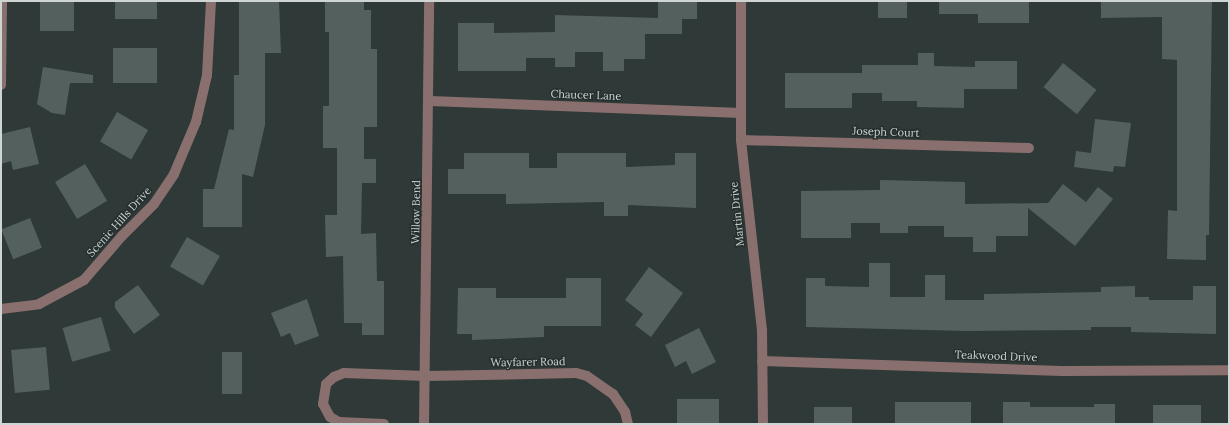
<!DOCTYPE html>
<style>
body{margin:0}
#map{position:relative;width:1230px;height:425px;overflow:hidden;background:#2f3937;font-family:Lora,serif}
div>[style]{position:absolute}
.building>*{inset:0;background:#54605d;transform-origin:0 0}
.minor>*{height:10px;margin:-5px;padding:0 5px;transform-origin:5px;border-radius:5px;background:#89706e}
span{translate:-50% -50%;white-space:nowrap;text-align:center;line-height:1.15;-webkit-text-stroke:3px #252f2d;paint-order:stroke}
.street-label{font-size:11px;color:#ced5d3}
.frame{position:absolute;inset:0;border:2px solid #ced5d3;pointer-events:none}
</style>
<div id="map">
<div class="building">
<i style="left:40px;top:1px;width:34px;height:30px"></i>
<i style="left:115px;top:1px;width:42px;height:18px"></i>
<i style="clip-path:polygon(239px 1px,279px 1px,281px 53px,265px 53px,265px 125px,253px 177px,242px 174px,242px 227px,203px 227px,203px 189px,214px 189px,229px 129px,234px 130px,234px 75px,239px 75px)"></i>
<i style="clip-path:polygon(325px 1px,364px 1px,364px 10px,371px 10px,371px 49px,377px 49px,377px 127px,364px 127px,364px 159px,376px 159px,376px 183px,362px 183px,361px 234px,376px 233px,377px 281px,384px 281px,384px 335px,362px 335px,362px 323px,344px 323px,343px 256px,326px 257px,325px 215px,337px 215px,337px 148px,323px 148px,323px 106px,329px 106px,329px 32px,325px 32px)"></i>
<i style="clip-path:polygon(658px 1px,697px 1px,697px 19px,682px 19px,682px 34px,645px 34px,645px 59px,624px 59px,624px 71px,603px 71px,603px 52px,575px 52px,575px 67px,555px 67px,555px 58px,526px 58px,526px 71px,458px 71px,458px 23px,494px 23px,494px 33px,555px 32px,555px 15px,658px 18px)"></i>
<i style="left:878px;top:1px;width:29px;height:17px"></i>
<i style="clip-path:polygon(939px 1px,1029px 1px,1029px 23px,978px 23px,978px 14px,939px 14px)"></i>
<i style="clip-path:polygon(1101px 1px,1212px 1px,1209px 235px,1206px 235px,1206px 260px,1167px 259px,1168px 210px,1177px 211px,1177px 60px,1162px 59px,1162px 17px,1101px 18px)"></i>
<i style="left:113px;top:48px;width:44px;height:35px"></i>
<i style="clip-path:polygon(918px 53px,934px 53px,934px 66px,975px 67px,975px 61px,1017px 61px,1017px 89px,964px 89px,964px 108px,917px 107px,917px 101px,882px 101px,882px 93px,852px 93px,852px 108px,785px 108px,785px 73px,862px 73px,862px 65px,918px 65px)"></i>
<i style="left:1063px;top:63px;width:43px;height:31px;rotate:39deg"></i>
<i style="clip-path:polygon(43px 67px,93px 75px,93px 83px,70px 83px,65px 115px,52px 113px,37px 104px)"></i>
<i style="left:117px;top:112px;width:36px;height:34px;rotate:30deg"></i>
<i style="clip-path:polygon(1095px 119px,1131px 123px,1125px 167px,1114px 166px,1113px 172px,1074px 167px,1076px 151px,1091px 153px)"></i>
<i style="clip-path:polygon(30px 127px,39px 164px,13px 170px,11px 161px,1px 164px,1px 134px)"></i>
<i style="clip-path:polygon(464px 153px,529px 153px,529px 168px,557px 168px,557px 153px,626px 153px,626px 167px,675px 165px,675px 153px,696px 153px,696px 208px,628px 205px,628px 216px,604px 216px,604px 202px,506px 204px,506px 194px,448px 194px,448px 169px,464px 169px)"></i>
<i style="left:85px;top:164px;width:43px;height:35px;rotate:59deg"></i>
<i style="clip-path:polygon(880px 180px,965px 182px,965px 204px,1048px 203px,1063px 184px,1086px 202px,1098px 187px,1113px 199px,1075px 246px,1028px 208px,1028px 236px,996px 236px,996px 252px,973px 252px,973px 237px,944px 237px,944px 226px,908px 226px,908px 233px,880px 233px,880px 223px,851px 223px,851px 238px,801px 238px,801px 191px,880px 190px)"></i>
<i style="left:30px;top:218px;width:32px;height:31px;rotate:68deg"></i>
<i style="left:187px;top:237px;width:38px;height:34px;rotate:30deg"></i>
<i style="clip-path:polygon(869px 263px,890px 263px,890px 297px,925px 297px,925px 275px,945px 275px,945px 300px,984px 300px,984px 294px,1101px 292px,1101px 287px,1135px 286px,1135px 297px,1149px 297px,1149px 300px,1193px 300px,1193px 286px,1216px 286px,1216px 334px,1131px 332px,1131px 327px,1091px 327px,1091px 330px,968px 331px,806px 327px,806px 278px,825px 278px,825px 286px,869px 287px)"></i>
<i style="clip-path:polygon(649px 267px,683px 293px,651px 337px,635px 325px,643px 314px,625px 300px)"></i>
<i style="clip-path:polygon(566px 278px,601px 278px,601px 326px,544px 326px,544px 337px,472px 340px,472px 334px,457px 334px,458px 288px,496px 288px,496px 298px,566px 298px)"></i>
<i style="clip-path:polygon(138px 285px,160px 315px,134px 334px,115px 308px,115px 302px)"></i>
<i style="clip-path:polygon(307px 299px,319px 336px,295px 345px,290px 333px,281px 337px,271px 313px)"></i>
<i style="left:101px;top:317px;width:35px;height:40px;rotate:74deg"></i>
<i style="clip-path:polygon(699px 328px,716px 362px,692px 374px,686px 361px,675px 367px,665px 345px)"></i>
<i style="left:46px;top:347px;width:43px;height:35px;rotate:85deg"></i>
<i style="left:222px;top:352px;width:20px;height:42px"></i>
<i style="left:677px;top:399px;width:42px;height:25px"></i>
<i style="left:895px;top:402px;width:76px;height:22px"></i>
<i style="clip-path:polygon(1003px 402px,1030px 402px,1030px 407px,1094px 407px,1094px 404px,1115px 404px,1115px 424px,1003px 424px)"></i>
<i style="left:1153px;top:405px;width:48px;height:19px"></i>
<i style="left:814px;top:407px;width:38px;height:17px"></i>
</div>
<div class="minor">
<i style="left:741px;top:1px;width:139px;rotate:90deg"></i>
<i style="left:741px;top:140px;width:191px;rotate:83.7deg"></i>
<i style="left:762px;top:330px;width:94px;rotate:89.4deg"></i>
<i style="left:1px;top:85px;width:84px;rotate:-89.3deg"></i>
<i style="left:430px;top:101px;width:311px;rotate:2.2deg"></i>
<i style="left:741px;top:140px;width:288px;rotate:1.6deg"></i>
<i style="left:1px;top:309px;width:38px;rotate:-7deg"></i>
<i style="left:39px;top:304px;width:51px;rotate:-28.1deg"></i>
<i style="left:84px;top:280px;width:58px;rotate:-49.2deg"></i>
<i style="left:122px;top:236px;width:45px;rotate:-45deg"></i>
<i style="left:154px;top:204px;width:36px;rotate:-56deg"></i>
<i style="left:174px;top:174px;width:56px;rotate:-67.1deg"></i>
<i style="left:196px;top:122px;width:48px;rotate:-76.8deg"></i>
<i style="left:207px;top:75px;width:74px;rotate:-86.9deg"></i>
<i style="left:762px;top:361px;width:300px;rotate:1.9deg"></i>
<i style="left:1062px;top:371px;width:167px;rotate:-0.3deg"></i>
<i style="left:384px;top:424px;width:45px;rotate:-177.5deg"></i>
<i style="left:339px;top:422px;width:10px;rotate:-151deg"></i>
<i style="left:330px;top:417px;width:15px;rotate:-118deg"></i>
<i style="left:323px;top:404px;width:20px;rotate:-81deg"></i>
<i style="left:326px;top:384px;width:11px;rotate:-41deg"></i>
<i style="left:334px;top:377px;width:11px;rotate:-22deg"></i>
<i style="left:344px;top:373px;width:82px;rotate:2.1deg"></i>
<i style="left:426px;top:376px;width:150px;rotate:-1.1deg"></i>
<i style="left:576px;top:373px;width:11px;rotate:15deg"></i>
<i style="left:587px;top:376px;width:32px;rotate:35deg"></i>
<i style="left:613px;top:394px;width:22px;rotate:56deg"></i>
<i style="left:625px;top:412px;width:12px;rotate:76deg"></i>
<i style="left:424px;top:424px;width:423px;rotate:-89.3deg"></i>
</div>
<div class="street-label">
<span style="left:586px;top:95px;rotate:2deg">Chaucer Lane</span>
<span style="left:886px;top:132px;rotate:2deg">Joseph Court</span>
<span style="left:416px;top:212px;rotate:-89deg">Willow Bend</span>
<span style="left:737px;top:214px;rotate:-96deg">Martin Drive</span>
<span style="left:119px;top:222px;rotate:-48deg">Scenic Hills Drive</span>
<span style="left:996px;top:356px;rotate:2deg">Teakwood Drive</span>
<span style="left:528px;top:362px;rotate:-1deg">Wayfarer Road</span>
</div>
<div class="frame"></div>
</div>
